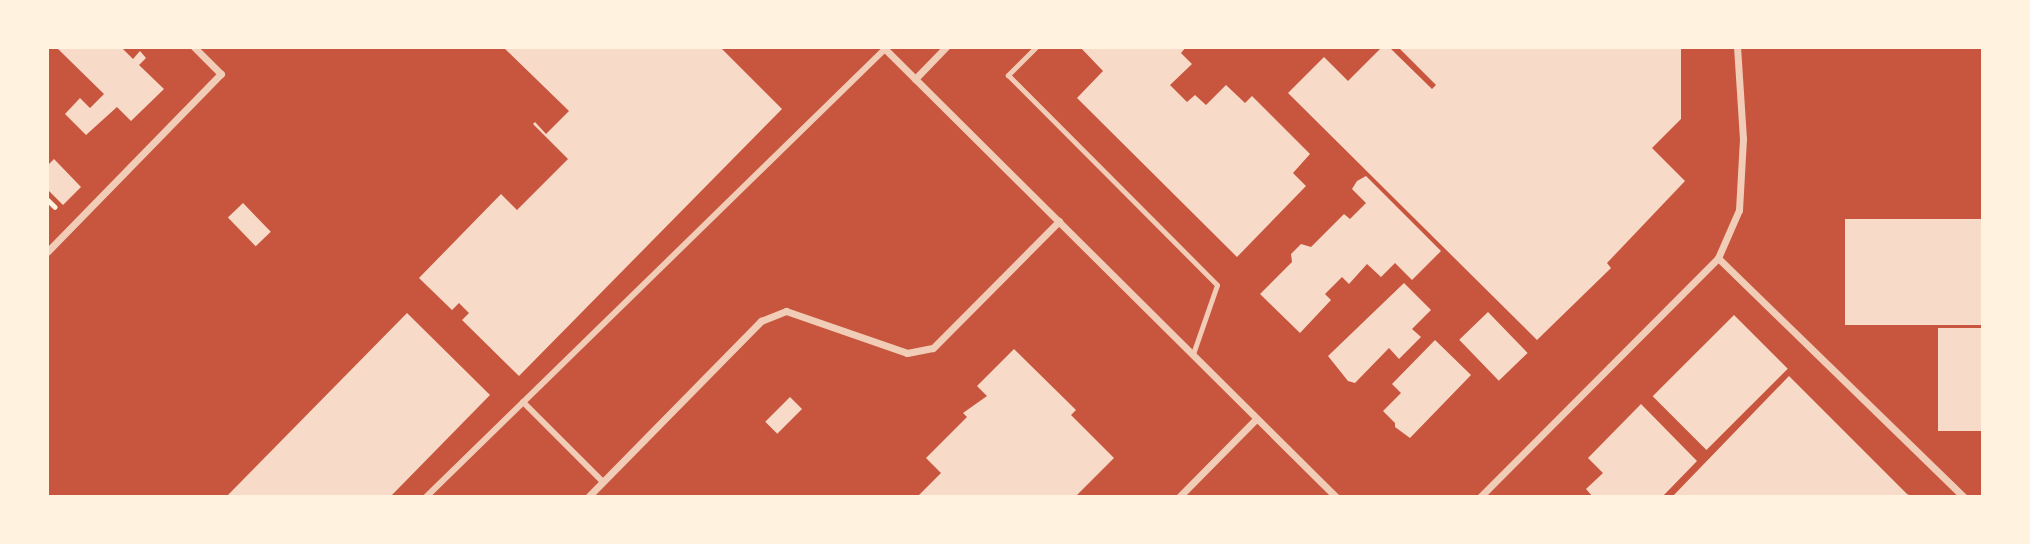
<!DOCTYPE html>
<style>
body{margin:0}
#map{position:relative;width:2030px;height:544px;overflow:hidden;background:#c8553d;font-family:"PT Sans",sans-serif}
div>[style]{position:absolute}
.building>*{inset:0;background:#f7dbc8;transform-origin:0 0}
.path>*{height:4.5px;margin:-2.25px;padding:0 2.25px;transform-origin:2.25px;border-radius:2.25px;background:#fff3e0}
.service>*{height:5px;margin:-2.5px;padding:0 2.5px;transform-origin:2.5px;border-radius:2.5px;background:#f1ccb7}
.pedestrian>*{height:6px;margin:-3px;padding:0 3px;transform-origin:3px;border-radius:3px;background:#f1ccb7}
.minor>*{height:7px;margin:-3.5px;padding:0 3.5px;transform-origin:3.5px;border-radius:3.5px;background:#f1ccb7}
span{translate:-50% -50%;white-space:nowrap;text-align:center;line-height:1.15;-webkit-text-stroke:7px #fff3e0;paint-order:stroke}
.frame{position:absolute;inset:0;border:49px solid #fff3e0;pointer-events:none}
</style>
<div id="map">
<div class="building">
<i style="clip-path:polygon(56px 47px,121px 47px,133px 59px,140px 51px,146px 58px,139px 65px,164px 89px,131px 121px,117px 107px,86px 135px,65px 114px,80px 98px,90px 108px,104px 94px)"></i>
<i style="clip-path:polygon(503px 47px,720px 47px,782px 109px,519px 376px,462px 320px,469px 313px,459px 303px,452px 310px,419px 278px,501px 194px,517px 210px,568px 159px,533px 124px,535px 122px,546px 134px,569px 111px)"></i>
<i style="clip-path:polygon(1080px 47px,1186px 47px,1181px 53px,1192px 64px,1170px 85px,1187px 102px,1195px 95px,1206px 105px,1226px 85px,1245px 103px,1252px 96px,1310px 154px,1293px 173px,1306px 186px,1237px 257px,1077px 98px,1103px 71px)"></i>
<i style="clip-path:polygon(1382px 47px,1389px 47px,1432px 89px,1436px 85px,1398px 47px,1681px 47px,1681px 119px,1652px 148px,1685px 181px,1607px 263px,1611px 268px,1537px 340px,1288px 93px,1324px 57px,1348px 81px)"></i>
<i style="clip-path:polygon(54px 159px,81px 187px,63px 205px,47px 189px,47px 166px)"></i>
<i style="clip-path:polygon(1366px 176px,1441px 251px,1412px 280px,1395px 263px,1381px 277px,1367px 264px,1349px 284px,1342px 277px,1325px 294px,1331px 300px,1300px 333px,1260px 294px,1292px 262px,1291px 254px,1301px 244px,1311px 247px,1344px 214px,1350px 219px,1366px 203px,1352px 189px,1357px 181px)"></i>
<i style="left:243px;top:203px;width:40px;height:21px;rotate:46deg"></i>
<i style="left:1983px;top:219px;width:106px;height:138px;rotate:90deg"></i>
<i style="clip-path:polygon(1404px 283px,1431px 310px,1412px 329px,1421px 337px,1399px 359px,1389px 348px,1355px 383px,1348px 381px,1328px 356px)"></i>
<i style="left:1488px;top:312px;width:57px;height:40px;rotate:46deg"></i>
<i style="clip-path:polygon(407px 313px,490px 395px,390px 497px,226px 497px)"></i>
<i style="left:1734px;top:315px;width:76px;height:115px;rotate:45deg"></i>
<i style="left:1983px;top:328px;width:103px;height:45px;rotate:90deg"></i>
<i style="clip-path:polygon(1435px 340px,1471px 375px,1410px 438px,1395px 427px,1395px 423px,1383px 411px,1401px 393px,1392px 384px)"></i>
<i style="clip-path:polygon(1014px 349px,1076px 410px,1071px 415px,1114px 458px,1075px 497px,917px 497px,941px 473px,926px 458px,967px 417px,963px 413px,987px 396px,977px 386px)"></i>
<i style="clip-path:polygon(1789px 376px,1907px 494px,1913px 497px,1672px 497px)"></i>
<i style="left:790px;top:397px;width:17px;height:35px;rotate:45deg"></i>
<i style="clip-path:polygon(1641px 404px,1697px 461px,1662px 497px,1593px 497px,1586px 489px,1603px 473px,1588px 458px)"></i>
</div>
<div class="path">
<i style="left:47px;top:199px;width:11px;rotate:45deg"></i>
</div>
<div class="service">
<i style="left:1036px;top:47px;width:40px;rotate:135deg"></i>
<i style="left:1008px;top:75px;width:296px;rotate:45.1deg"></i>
<i style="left:1217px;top:285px;width:73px;rotate:109.2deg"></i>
</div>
<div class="pedestrian">
<i style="left:523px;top:402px;width:113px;rotate:45deg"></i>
<i style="left:426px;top:497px;width:641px;rotate:-44.31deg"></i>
</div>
<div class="minor">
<i style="left:883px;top:47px;width:639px;rotate:44.81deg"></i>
<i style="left:915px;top:79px;width:45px;rotate:-45.9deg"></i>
<i style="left:47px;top:252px;width:249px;rotate:-45.7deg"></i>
<i style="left:221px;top:74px;width:38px;rotate:-135deg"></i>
<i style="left:1718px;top:258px;width:343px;rotate:44.2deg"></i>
<i style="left:588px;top:497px;width:247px;rotate:-45.5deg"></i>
<i style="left:761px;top:321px;width:27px;rotate:-22deg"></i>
<i style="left:786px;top:311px;width:128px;rotate:19.1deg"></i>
<i style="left:907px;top:353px;width:26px;rotate:-11deg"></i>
<i style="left:933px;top:348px;width:179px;rotate:-45.2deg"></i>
<i style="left:1179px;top:497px;width:110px;rotate:-45.4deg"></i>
<i style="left:1480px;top:497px;width:337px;rotate:-45.1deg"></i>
<i style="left:1718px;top:258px;width:52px;rotate:-66.4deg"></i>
<i style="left:1739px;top:210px;width:71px;rotate:-86.8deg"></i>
<i style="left:1743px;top:139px;width:92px;rotate:-93.7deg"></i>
</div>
<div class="frame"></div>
</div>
